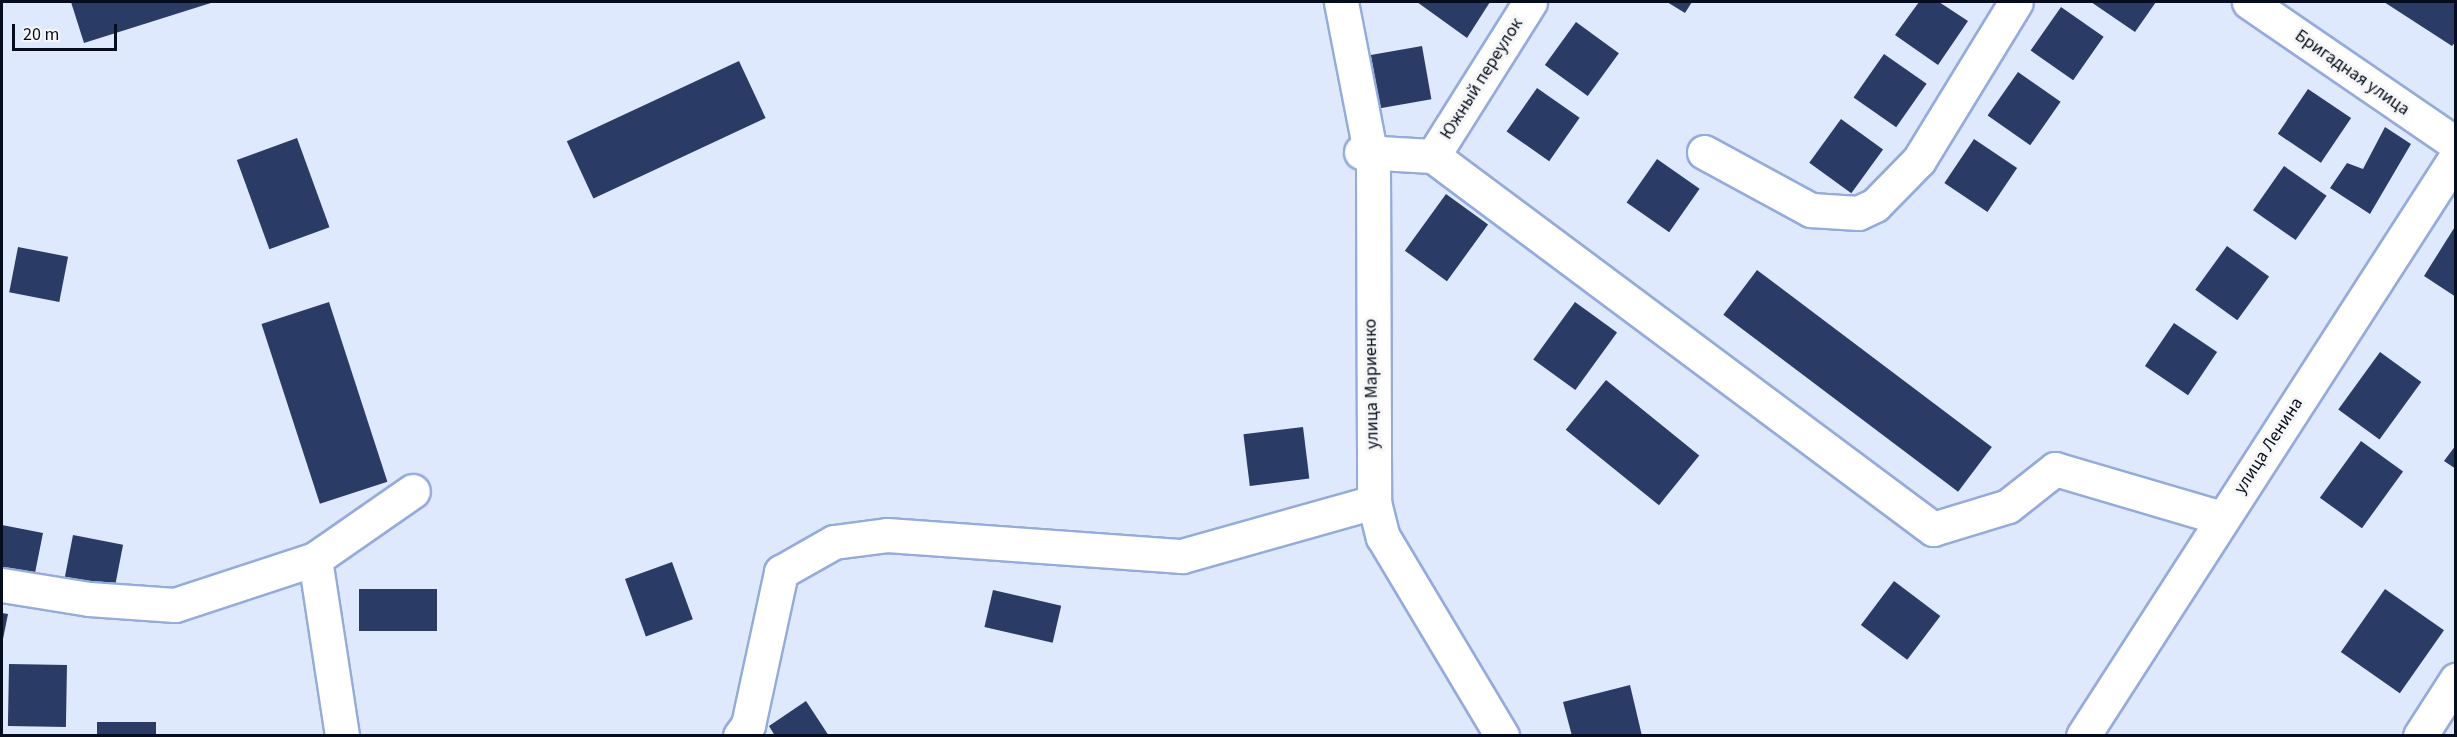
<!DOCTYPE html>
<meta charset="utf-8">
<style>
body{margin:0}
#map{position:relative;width:2457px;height:737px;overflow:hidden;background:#dfe9fe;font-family:"Source Sans 3",sans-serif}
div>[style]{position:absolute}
.building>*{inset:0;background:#2a3c65;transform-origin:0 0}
.roads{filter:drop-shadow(2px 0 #94abdb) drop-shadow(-2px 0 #94abdb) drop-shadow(0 2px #94abdb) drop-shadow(0 -2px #94abdb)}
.minor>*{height:33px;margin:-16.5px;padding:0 16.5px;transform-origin:16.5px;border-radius:16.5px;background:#fff}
span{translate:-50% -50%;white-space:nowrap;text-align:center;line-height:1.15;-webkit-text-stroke:6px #f6f6f6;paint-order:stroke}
.street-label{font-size:18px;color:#060d1e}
.frame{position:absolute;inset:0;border:3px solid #060d1e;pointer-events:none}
.scale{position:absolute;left:12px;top:24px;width:105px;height:27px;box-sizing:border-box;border:3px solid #060d1e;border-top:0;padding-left:8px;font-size:18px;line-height:21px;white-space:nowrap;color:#060d1e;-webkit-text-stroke:4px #f6f6f6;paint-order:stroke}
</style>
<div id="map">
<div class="building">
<i style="clip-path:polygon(71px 2px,214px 2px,84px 43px)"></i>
<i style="clip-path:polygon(1417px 2px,1490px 2px,1467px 38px)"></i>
<i style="clip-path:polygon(1667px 2px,1692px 2px,1685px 13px)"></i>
<i style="clip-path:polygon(1919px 2px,1939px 2px,1968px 21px,1938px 65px,1895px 35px)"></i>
<i style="clip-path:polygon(2091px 2px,2156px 2px,2135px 32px)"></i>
<i style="clip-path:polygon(2384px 2px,2456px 2px,2456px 41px,2452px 46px)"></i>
<i style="left:2061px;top:7px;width:52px;height:53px;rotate:35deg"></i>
<i style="left:1576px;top:22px;width:53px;height:53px;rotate:36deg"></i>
<i style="left:1422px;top:46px;width:54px;height:52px;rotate:80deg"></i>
<i style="left:1884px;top:54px;width:52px;height:53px;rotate:35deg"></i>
<i style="left:739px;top:61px;width:63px;height:190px;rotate:65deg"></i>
<i style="left:2018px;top:72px;width:52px;height:53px;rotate:35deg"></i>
<i style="left:1537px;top:88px;width:52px;height:53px;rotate:35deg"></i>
<i style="left:2308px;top:89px;width:52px;height:54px;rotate:34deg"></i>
<i style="left:1841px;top:119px;width:52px;height:54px;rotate:36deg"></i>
<i style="clip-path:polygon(2385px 127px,2411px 144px,2370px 214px,2330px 188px,2347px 163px,2363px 169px)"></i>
<i style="left:297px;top:138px;width:95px;height:64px;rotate:70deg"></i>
<i style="left:1974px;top:139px;width:52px;height:53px;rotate:34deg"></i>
<i style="left:1657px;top:159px;width:52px;height:53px;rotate:35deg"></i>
<i style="left:2284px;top:166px;width:52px;height:54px;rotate:35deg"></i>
<i style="left:1446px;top:194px;width:52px;height:70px;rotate:36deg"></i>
<i style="clip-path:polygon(2456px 225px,2456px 297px,2424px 276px)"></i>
<i style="left:2227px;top:246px;width:52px;height:54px;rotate:36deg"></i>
<i style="left:18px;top:247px;width:51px;height:46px;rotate:11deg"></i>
<i style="left:1757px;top:270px;width:294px;height:56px;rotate:37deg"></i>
<i style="left:329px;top:302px;width:189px;height:71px;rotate:72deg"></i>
<i style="left:1575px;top:302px;width:52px;height:71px;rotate:36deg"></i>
<i style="left:2174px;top:323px;width:52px;height:52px;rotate:34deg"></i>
<i style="left:2380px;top:352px;width:51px;height:71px;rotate:36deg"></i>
<i style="left:1606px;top:380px;width:120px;height:64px;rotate:39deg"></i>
<i style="left:1303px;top:427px;width:52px;height:60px;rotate:83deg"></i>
<i style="left:2361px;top:441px;width:52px;height:70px;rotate:36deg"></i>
<i style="clip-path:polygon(2456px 445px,2456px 469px,2444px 461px)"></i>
<i style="clip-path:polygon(2px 525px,43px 533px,34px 578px,2px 572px)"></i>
<i style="left:73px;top:535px;width:51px;height:46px;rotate:11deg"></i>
<i style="left:672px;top:562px;width:61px;height:50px;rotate:70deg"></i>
<i style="left:1894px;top:581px;width:58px;height:55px;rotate:37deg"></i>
<i style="left:359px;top:589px;width:78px;height:42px"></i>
<i style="left:2385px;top:589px;width:72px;height:77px;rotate:35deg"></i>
<i style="left:993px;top:590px;width:70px;height:38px;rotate:13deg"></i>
<i style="clip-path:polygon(2px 613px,8px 614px,3px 639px,2px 639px)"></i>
<i style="left:9px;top:664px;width:58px;height:62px;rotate:1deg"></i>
<i style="clip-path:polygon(1630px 685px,1642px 736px,1572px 736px,1563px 702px)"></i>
<i style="clip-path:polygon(806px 701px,829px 736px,775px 736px,769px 726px)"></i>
<i style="left:97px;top:722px;width:59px;height:14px"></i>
</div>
<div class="roads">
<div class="minor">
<i style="left:1341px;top:2px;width:168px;rotate:79deg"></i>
<i style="left:1373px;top:167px;width:335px;rotate:89.8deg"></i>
<i style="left:1374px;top:502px;width:36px;rotate:76deg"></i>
<i style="left:1383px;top:537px;width:232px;rotate:59.1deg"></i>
<i style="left:2249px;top:2px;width:251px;rotate:34.4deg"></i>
<i style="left:1361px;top:152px;width:72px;rotate:3.2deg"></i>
<i style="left:1433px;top:156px;width:624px;rotate:36.72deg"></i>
<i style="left:1933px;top:529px;width:78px;rotate:-17deg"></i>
<i style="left:2008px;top:506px;width:60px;rotate:-38.2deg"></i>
<i style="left:2055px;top:469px;width:174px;rotate:16.4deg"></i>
<i style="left:1704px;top:152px;width:122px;rotate:28.5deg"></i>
<i style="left:1811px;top:210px;width:47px;rotate:3.7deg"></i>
<i style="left:1858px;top:213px;width:19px;rotate:-25deg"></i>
<i style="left:1875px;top:205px;width:63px;rotate:-45.6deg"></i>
<i style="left:1919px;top:160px;width:185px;rotate:-58.5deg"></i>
<i style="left:1433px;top:156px;width:182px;rotate:-57.8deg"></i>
<i style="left:315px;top:559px;width:179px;rotate:81.3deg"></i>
<i style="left:2px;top:585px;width:88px;rotate:9.1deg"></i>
<i style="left:89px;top:599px;width:86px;rotate:4deg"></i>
<i style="left:175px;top:605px;width:147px;rotate:-18.2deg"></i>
<i style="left:315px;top:559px;width:119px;rotate:-34.8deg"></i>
<i style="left:740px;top:736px;width:14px;rotate:-54deg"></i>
<i style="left:748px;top:725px;width:157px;rotate:-77.8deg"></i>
<i style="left:781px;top:572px;width:61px;rotate:-29.5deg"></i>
<i style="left:834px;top:542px;width:53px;rotate:-7.5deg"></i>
<i style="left:887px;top:535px;width:296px;rotate:4.1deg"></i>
<i style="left:1182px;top:556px;width:199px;rotate:-15.7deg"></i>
<i style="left:2083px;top:736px;width:689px;rotate:-57.21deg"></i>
<i style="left:2420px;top:736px;width:67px;rotate:-57.3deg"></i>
</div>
</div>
<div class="street-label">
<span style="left:2352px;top:73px;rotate:35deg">Бригадная улица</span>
<span style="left:1482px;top:79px;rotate:-58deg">Южный переулок</span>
<span style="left:1372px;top:384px;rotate:-91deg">улица Мариенко</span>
<span style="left:2269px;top:446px;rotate:-57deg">улица Ленина</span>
</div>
<div class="frame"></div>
<div class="scale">20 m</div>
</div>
